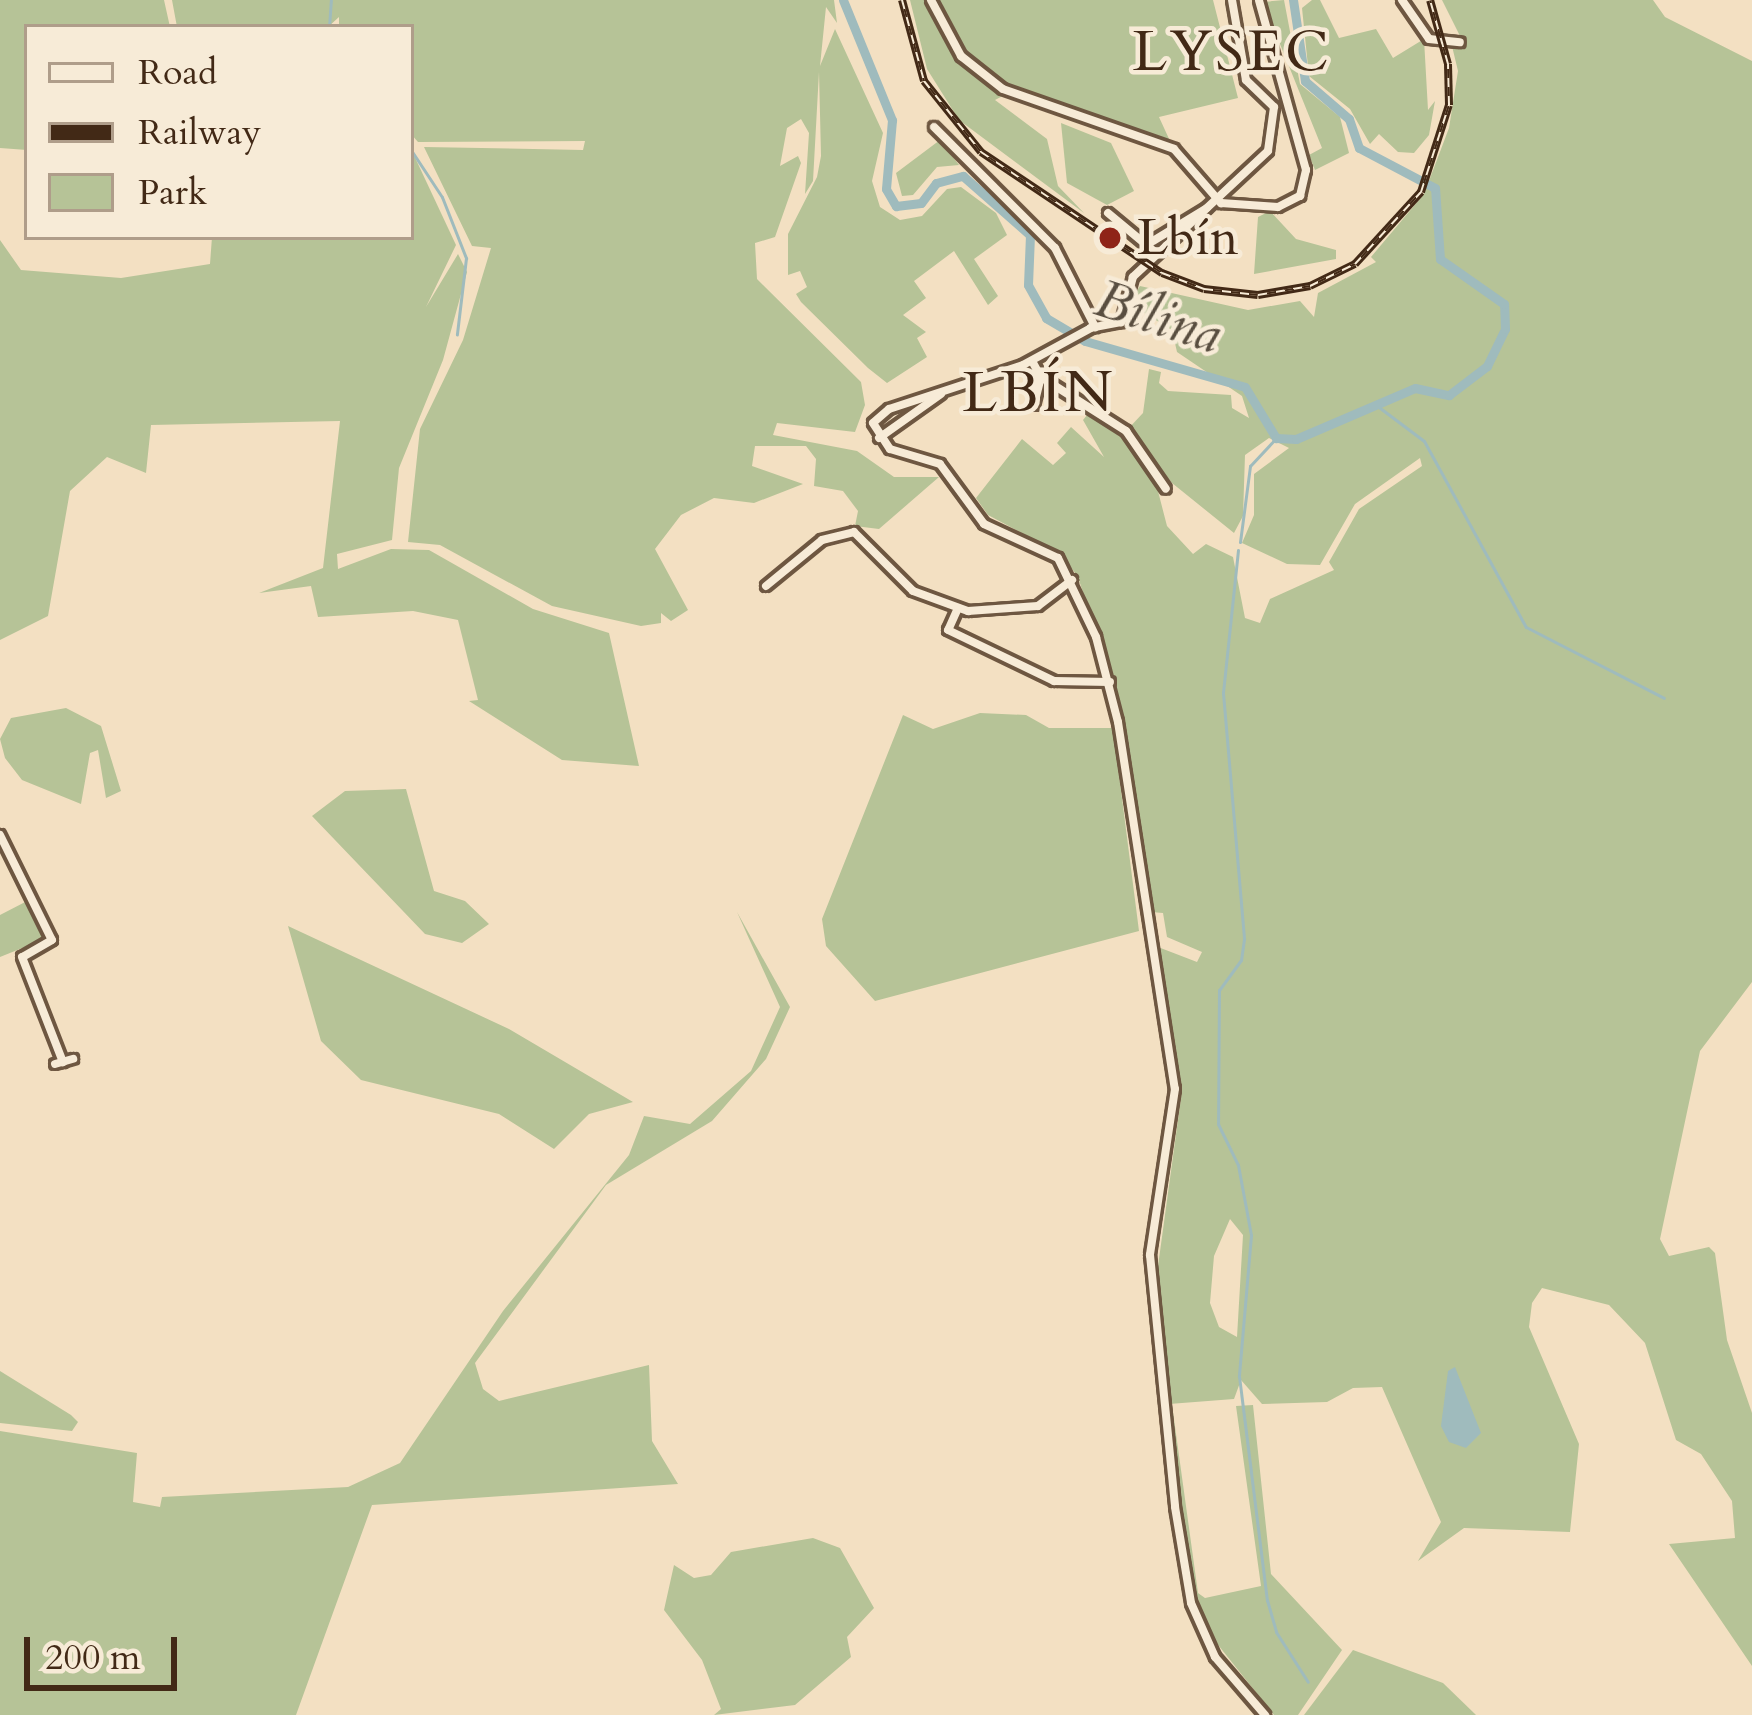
<!DOCTYPE html>
<meta charset="utf-8">
<style>
body{margin:0}
#map{position:relative;width:1752px;height:1715px;overflow:hidden;background:#f3e0c2;font-family:Cardo,serif}
div>[style]{position:absolute}
.green>*{inset:0;background:#b6c397}
.water>*{inset:0;background:#9fbbbd}
.stream>*{height:3px;margin:-1.5px;padding:0 1.5px;transform-origin:1.5px;border-radius:1.5px;background:#9fbbbd}
.river>*{height:9px;margin:-4.5px;padding:0 4.5px;transform-origin:4.5px;border-radius:4.5px;background:#9fbbbd}
.roads{filter:drop-shadow(3px 0 #6e5741) drop-shadow(-3px 0 #6e5741) drop-shadow(0 3px #6e5741) drop-shadow(0 -3px #6e5741)}
.minor>*{height:8px;margin:-4px;padding:0 4px;transform-origin:4px;border-radius:4px;background:#f7ebd7}
.rail>*{height:8px;margin-top:-4px;transform-origin:0;background:repeating-linear-gradient(90deg,#f7ebd7 0 9px,#422916 0 18px);box-sizing:border-box;border-block:3px solid #422916}
.dots>*{width:33px;height:33px;translate:-50% -50%;box-sizing:border-box;border:6px solid #f7ebd7;border-radius:50%}
span{translate:-50% -50%;white-space:nowrap;text-align:center;line-height:1.15;-webkit-text-stroke:9px #f7ebd7;paint-order:stroke}
.poi-label{font-size:51px;color:#422916}
.left{translate:0 -50%;text-align:left}
.water-label{font-size:54px;color:#594e40;font-style:italic}
.quarter-label{font-size:57px;color:#422916;letter-spacing:3px}
.legend{position:absolute;left:24px;top:24px;width:390px;height:216px;box-sizing:border-box;background:#f7ebd7;border:3px solid #af9d8a;margin:0;padding:15px 21px;list-style:none;font-size:36px;color:#422916}
.legend li{display:flex;align-items:center;gap:24px;height:60px}
.legend b{width:60px;border:3px solid #af9d8a}
.scale{position:absolute;left:24px;top:1637px;width:153px;height:54px;box-sizing:border-box;border:6px solid #422916;border-top:0;padding-left:15px;font-size:36px;line-height:42px;white-space:nowrap;color:#422916;-webkit-text-stroke:9px #f7ebd7;paint-order:stroke}
</style>
<div id="map">
<div class="green">
<i style="clip-path:polygon(0 0,164px 0,170px 27px,27px 27px,27px 150px,0 148px)"></i>
<i style="clip-path:polygon(172px 0,834px 0,837px 23px,826px 7px,820px 66px,835px 29px,883px 133px,872px 181px,880px 207px,900px 220px,922px 216px,947px 189px,961px 187px,996px 213px,1007px 235px,974px 259px,998px 296px,988px 305px,954px 251px,914px 281px,926px 298px,903px 315px,926px 332px,917px 338px,927px 357px,887px 383px,868px 368px,801px 302px,796px 294px,807px 287px,800px 271px,788px 275px,788px 234px,817px 177px,821px 156px,819px 72px,813px 181px,805px 194px,809px 133px,801px 119px,787px 128px,780px 166px,798px 156px,801px 163px,775px 237px,755px 243px,757px 279px,861px 382px,865px 405px,855px 432px,777px 423px,773px 435px,857px 451px,894px 477px,939px 477px,879px 529px,855px 526px,858px 511px,843px 491px,814px 486px,816px 459px,806px 446px,755px 446px,752px 466px,803px 484px,754px 503px,714px 498px,681px 515px,655px 549px,688px 610px,671px 621px,661px 613px,661px 623px,641px 626px,552px 606px,440px 545px,408px 542px,420px 429px,463px 340px,491px 248px,472px 246px,424px 147px,583px 150px,585px 141px,418px 142px,411px 134px,411px 27px,339px 27px,339px 17px,328px 27px,177px 27px)"></i>
<i style="clip-path:polygon(910px 0,1213px 0,1238px 98px,1159px 117px,1170px 141px,1018px 88px,995px 100px,1047px 139px,1058px 186px,1084px 213px,959px 120px,927px 69px)"></i>
<i style="clip-path:polygon(1284px 0,1300px 84px,1340px 117px,1349px 153px,1315px 170px,1309px 155px,1322px 148px,1263px 2px)"></i>
<i style="clip-path:polygon(1312px 0,1320px 0,1339px 38px,1376px 29px,1393px 58px,1424px 39px,1428px 110px,1435px 101px,1429px 135px,1414px 153px,1398px 152px,1379px 134px,1370px 144px,1350px 109px,1309px 76px,1302px 8px)"></i>
<i style="clip-path:polygon(evenodd,1442px 0,1653px 0,1665px 17px,1752px 61px,1752px 982px,1700px 1051px,1660px 1239px,1669px 1256px,1709px 1247px,1715px 1253px,1727px 1340px,1752px 1413px,1752px 1666px,1669px 1544px,1735px 1538px,1732px 1501px,1701px 1454px,1676px 1440px,1645px 1343px,1609px 1305px,1542px 1288px,1532px 1303px,1529px 1327px,1579px 1444px,1570px 1532px,1464px 1528px,1418px 1561px,1441px 1522px,1382px 1387px,1353px 1388px,1327px 1402px,1262px 1404px,1241px 1380px,1234px 1399px,1169px 1404px,1158px 1266px,1181px 1098px,1158px 947px,1197px 962px,1202px 952px,1167px 937px,1163px 913px,1151px 912px,1121px 709px,1078px 577px,1061px 554px,988px 515px,976px 498px,1022px 439px,1053px 465px,1066px 453px,1057px 443px,1071px 427px,1104px 457px,1083px 420px,1092px 409px,1152px 468px,1167px 526px,1193px 554px,1206px 544px,1233px 557px,1245px 618px,1260px 623px,1270px 599px,1334px 570px,1329px 562px,1359px 509px,1422px 466px,1420px 458px,1355px 504px,1320px 565px,1287px 564px,1242px 543px,1254px 515px,1254px 474px,1289px 448px,1269px 438px,1245px 455px,1243px 516px,1234px 533px,1172px 483px,1128px 429px,1143px 413px,1149px 369px,1161px 372px,1159px 383px,1168px 391px,1231px 395px,1232px 408px,1249px 418px,1242px 396px,1177px 352px,1172px 330px,1141px 311px,1136px 292px,1140px 286px,1248px 310px,1300px 301px,1314px 317px,1318px 293px,1376px 262px,1371px 257px,1424px 194px,1449px 128px,1458px 71px,1451px 42px,1461px 38px,1442px 0,1230px 1219px,1243px 1235px,1237px 1337px,1219px 1327px,1210px 1303px,1214px 1256px,1230px 1219px)"></i>
<i style="clip-path:polygon(1061px 123px,1111px 143px,1134px 191px,1107px 205px,1067px 183px)"></i>
<i style="clip-path:polygon(940px 140px,959px 165px,937px 167px,913px 195px,902px 196px,896px 173px)"></i>
<i style="clip-path:polygon(411px 149px,456px 245px,426px 307px,458px 254px,467px 272px,443px 360px,399px 468px,392px 540px,337px 554px,338px 569px,391px 549px,429px 550px,533px 609px,609px 633px,639px 766px,562px 760px,469px 701px,478px 700px,458px 620px,413px 611px,318px 617px,311px 586px,259px 593px,323px 568px,340px 421px,151px 425px,146px 473px,107px 457px,70px 491px,48px 616px,0 640px,0 240px,21px 270px,121px 278px,210px 264px,212px 237px,411px 237px)"></i>
<i style="clip-path:polygon(1270px 211px,1296px 239px,1336px 250px,1336px 259px,1254px 274px,1258px 217px)"></i>
<i style="clip-path:polygon(66px 708px,101px 726px,121px 791px,106px 798px,98px 750px,90px 753px,81px 804px,22px 780px,5px 758px,0 739px,11px 718px)"></i>
<i style="clip-path:polygon(980px 713px,1026px 715px,1049px 728px,1113px 728px,1139px 931px,875px 1001px,826px 946px,822px 919px,903px 715px,933px 729px)"></i>
<i style="clip-path:polygon(406px 789px,434px 891px,465px 901px,489px 924px,462px 943px,425px 934px,312px 816px,345px 791px)"></i>
<i style="clip-path:polygon(31px 899px,47px 938px,0 957px,0 915px)"></i>
<i style="clip-path:polygon(737px 912px,790px 1007px,766px 1059px,712px 1121px,606px 1185px,475px 1363px,483px 1389px,499px 1401px,649px 1365px,652px 1441px,678px 1484px,372px 1505px,296px 1715px,0 1715px,0 1431px,137px 1453px,133px 1502px,160px 1507px,162px 1497px,348px 1487px,400px 1463px,503px 1311px,629px 1155px,644px 1116px,690px 1124px,751px 1071px,780px 1007px)"></i>
<i style="clip-path:polygon(288px 926px,509px 1029px,633px 1102px,589px 1114px,554px 1149px,499px 1114px,361px 1080px,321px 1041px)"></i>
<i style="clip-path:polygon(0 1371px,71px 1415px,78px 1422px,72px 1431px,0 1423px)"></i>
<i style="clip-path:polygon(1253px 1405px,1271px 1574px,1342px 1650px,1298px 1715px,1274px 1715px,1207px 1631px,1192px 1596px,1179px 1519px,1166px 1425px,1166px 1416px,1173px 1412px,1198px 1593px,1205px 1598px,1261px 1586px,1236px 1406px)"></i>
<i style="clip-path:polygon(813px 1538px,840px 1548px,874px 1608px,847px 1637px,851px 1657px,795px 1705px,714px 1715px,721px 1709px,702px 1660px,664px 1610px,674px 1565px,694px 1578px,711px 1575px,731px 1552px)"></i>
<i style="clip-path:polygon(1353px 1650px,1443px 1683px,1476px 1715px,1304px 1715px)"></i>
</div>
<div class="water">
<i style="clip-path:polygon(1455px 1367px,1481px 1433px,1466px 1448px,1449px 1442px,1441px 1426px,1448px 1371px)"></i>
</div>
<div class="stream">
<i style="left:329px;top:27px;width:27px;rotate:-86deg"></i>
<i style="left:411px;top:150px;width:56px;rotate:56.6deg"></i>
<i style="left:442px;top:197px;width:66px;rotate:68.5deg"></i>
<i style="left:466px;top:258px;width:77px;rotate:96.8deg"></i>
<i style="left:1376px;top:405px;width:60px;rotate:36.9deg"></i>
<i style="left:1424px;top:441px;width:212px;rotate:61.3deg"></i>
<i style="left:1526px;top:627px;width:155px;rotate:27.2deg"></i>
<i style="left:1240px;top:542px;width:77px;rotate:-82.5deg"></i>
<i style="left:1250px;top:466px;width:38px;rotate:-47deg"></i>
<i style="left:1238px;top:550px;width:144px;rotate:96deg"></i>
<i style="left:1223px;top:693px;width:247px;rotate:85.1deg"></i>
<i style="left:1244px;top:939px;width:21px;rotate:98deg"></i>
<i style="left:1241px;top:960px;width:37px;rotate:126deg"></i>
<i style="left:1219px;top:990px;width:134px;rotate:90.4deg"></i>
<i style="left:1218px;top:1124px;width:46px;rotate:64deg"></i>
<i style="left:1238px;top:1165px;width:71px;rotate:79.5deg"></i>
<i style="left:1251px;top:1235px;width:142px;rotate:94.9deg"></i>
<i style="left:1239px;top:1376px;width:226px;rotate:82.9deg"></i>
<i style="left:1267px;top:1600px;width:33px;rotate:74deg"></i>
<i style="left:1276px;top:1632px;width:59px;rotate:57.4deg"></i>
</div>
<div class="river">
<i style="left:843px;top:0;width:130px;rotate:67.8deg"></i>
<i style="left:892px;top:120px;width:69px;rotate:95deg"></i>
<i style="left:886px;top:189px;width:20px;rotate:60deg"></i>
<i style="left:896px;top:206px;width:25px;rotate:-7deg"></i>
<i style="left:921px;top:203px;width:25px;rotate:-53deg"></i>
<i style="left:936px;top:183px;width:28px;rotate:-15deg"></i>
<i style="left:963px;top:176px;width:89px;rotate:41.4deg"></i>
<i style="left:1030px;top:235px;width:50px;rotate:92.3deg"></i>
<i style="left:1028px;top:285px;width:38px;rotate:61deg"></i>
<i style="left:1046px;top:318px;width:45px;rotate:30.5deg"></i>
<i style="left:1085px;top:341px;width:166px;rotate:16deg"></i>
<i style="left:1245px;top:387px;width:60px;rotate:58.7deg"></i>
<i style="left:1276px;top:438px;width:20px;rotate:3deg"></i>
<i style="left:1296px;top:439px;width:129px;rotate:-23.2deg"></i>
<i style="left:1415px;top:388px;width:35px;rotate:12deg"></i>
<i style="left:1449px;top:395px;width:48px;rotate:-37.3deg"></i>
<i style="left:1487px;top:366px;width:41px;rotate:-64.1deg"></i>
<i style="left:1505px;top:329px;width:25px;rotate:-92deg"></i>
<i style="left:1504px;top:304px;width:78px;rotate:-144.9deg"></i>
<i style="left:1440px;top:259px;width:71px;rotate:-94deg"></i>
<i style="left:1435px;top:188px;width:86px;rotate:-152.2deg"></i>
<i style="left:1359px;top:148px;width:31px;rotate:-109deg"></i>
<i style="left:1349px;top:119px;width:58px;rotate:-139.2deg"></i>
<i style="left:1305px;top:81px;width:82px;rotate:-98.4deg"></i>
</div>
<div class="roads">
<div class="minor">
<i style="left:931px;top:0;width:64px;rotate:61.8deg"></i>
<i style="left:961px;top:56px;width:53px;rotate:38.2deg"></i>
<i style="left:1003px;top:89px;width:181px;rotate:19.3deg"></i>
<i style="left:1174px;top:149px;width:72px;rotate:49deg"></i>
<i style="left:1221px;top:203px;width:57px;rotate:4deg"></i>
<i style="left:1278px;top:207px;width:25px;rotate:-27deg"></i>
<i style="left:1300px;top:196px;width:27px;rotate:-77deg"></i>
<i style="left:1306px;top:170px;width:176px;rotate:-105.5deg"></i>
<i style="left:1232px;top:0;width:81px;rotate:80.1deg"></i>
<i style="left:1246px;top:80px;width:39px;rotate:44deg"></i>
<i style="left:1274px;top:107px;width:44px;rotate:97.8deg"></i>
<i style="left:1268px;top:151px;width:185px;rotate:137deg"></i>
<i style="left:1133px;top:277px;width:47px;rotate:104.9deg"></i>
<i style="left:1121px;top:322px;width:31px;rotate:169deg"></i>
<i style="left:1091px;top:328px;width:77px;rotate:151.4deg"></i>
<i style="left:1023px;top:365px;width:141px;rotate:161.8deg"></i>
<i style="left:889px;top:409px;width:21px;rotate:139deg"></i>
<i style="left:873px;top:423px;width:31px;rotate:57deg"></i>
<i style="left:890px;top:449px;width:52px;rotate:16.7deg"></i>
<i style="left:940px;top:464px;width:74px;rotate:53.7deg"></i>
<i style="left:984px;top:524px;width:81px;rotate:24.7deg"></i>
<i style="left:1058px;top:558px;width:88px;rotate:64.3deg"></i>
<i style="left:1096px;top:637px;width:88px;rotate:75.5deg"></i>
<i style="left:1118px;top:722px;width:371px;rotate:81.2deg"></i>
<i style="left:1175px;top:1089px;width:168px;rotate:98.6deg"></i>
<i style="left:1150px;top:1255px;width:253px;rotate:84.3deg"></i>
<i style="left:1175px;top:1507px;width:97px;rotate:80.5deg"></i>
<i style="left:1191px;top:1603px;width:59px;rotate:66deg"></i>
<i style="left:1215px;top:1657px;width:77px;rotate:49.2deg"></i>
<i style="left:1402px;top:0;width:47px;rotate:55.3deg"></i>
<i style="left:1429px;top:39px;width:31px;rotate:6deg"></i>
<i style="left:934px;top:127px;width:171px;rotate:45deg"></i>
<i style="left:1055px;top:248px;width:89px;rotate:63.1deg"></i>
<i style="left:1108px;top:213px;width:62px;rotate:39.8deg"></i>
<i style="left:1153px;top:241px;width:63px;rotate:-31.4deg"></i>
<i style="left:1032px;top:361px;width:18px;rotate:61deg"></i>
<i style="left:1041px;top:377px;width:101px;rotate:32.4deg"></i>
<i style="left:1126px;top:431px;width:70px;rotate:55.4deg"></i>
<i style="left:1034px;top:405px;width:29px;rotate:-76deg"></i>
<i style="left:879px;top:438px;width:76px;rotate:-35.4deg"></i>
<i style="left:766px;top:586px;width:72px;rotate:-39.4deg"></i>
<i style="left:822px;top:540px;width:33px;rotate:-14deg"></i>
<i style="left:854px;top:532px;width:83px;rotate:45deg"></i>
<i style="left:913px;top:591px;width:59px;rotate:20deg"></i>
<i style="left:968px;top:611px;width:70px;rotate:-4.1deg"></i>
<i style="left:1038px;top:606px;width:43px;rotate:-37.4deg"></i>
<i style="left:958px;top:608px;width:24px;rotate:114deg"></i>
<i style="left:948px;top:630px;width:118px;rotate:25.7deg"></i>
<i style="left:1054px;top:681px;width:56px;rotate:1deg"></i>
<i style="left:0;top:835px;width:117px;rotate:63.7deg"></i>
<i style="left:52px;top:940px;width:34px;rotate:150deg"></i>
<i style="left:22px;top:957px;width:113px;rotate:68.7deg"></i>
<i style="left:55px;top:1064px;width:19px;rotate:-16deg"></i>
</div>
</div>
<div class="rail">
<i style="left:902px;top:0;width:84px;rotate:74.8deg"></i>
<i style="left:924px;top:81px;width:91px;rotate:51.2deg"></i>
<i style="left:981px;top:152px;width:218px;rotate:33.8deg"></i>
<i style="left:1162px;top:273px;width:45px;rotate:20.9deg"></i>
<i style="left:1204px;top:289px;width:54px;rotate:6.3deg"></i>
<i style="left:1258px;top:295px;width:53px;rotate:-9.8deg"></i>
<i style="left:1310px;top:286px;width:50px;rotate:-26.1deg"></i>
<i style="left:1355px;top:264px;width:98px;rotate:-47.5deg"></i>
<i style="left:1421px;top:192px;width:91px;rotate:-72.2deg"></i>
<i style="left:1449px;top:105px;width:41px;rotate:-91.4deg"></i>
<i style="left:1448px;top:64px;width:66px;rotate:-105.7deg"></i>
</div>
<div class="dots">
<i style="left:1110px;top:238px;background:#8f2418"></i>
</div>
<div class="poi-label">
<span class="left" style="left:1137px;top:238px">Lbín</span>
</div>
<div class="water-label">
<span style="left:1158px;top:318px;rotate:18deg">Bílina</span>
</div>
<div class="quarter-label">
<span style="left:1232px;top:53px">LYSEC</span>
<span style="left:1039px;top:394px">LBÍN</span>
</div>
<ul class="legend">
<li><b style="height:15px;background:#f7ebd7"></b>Road</li>
<li><b style="height:15px;background:#422916"></b>Railway</li>
<li><b style="height:33px;background:#b6c397"></b>Park</li>
</ul>
<div class="scale">200 m</div>
</div>
